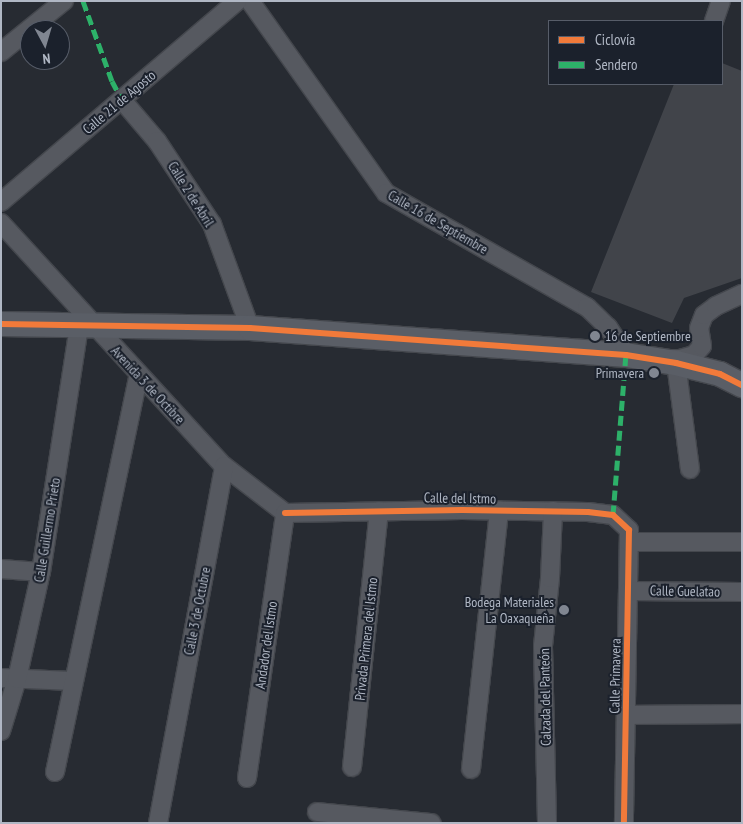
<!DOCTYPE html>
<meta charset="utf-8">
<style>
body{margin:0}
#map{position:relative;width:743px;height:824px;overflow:hidden;background:#272b32;font-family:"PT Sans Narrow",sans-serif}
div>[style]{position:absolute}
.building>*{inset:0;background:#41444a}
.roads{filter:drop-shadow(1px 0 #44474d) drop-shadow(-1px 0 #44474d) drop-shadow(0 1px #44474d) drop-shadow(0 -1px #44474d)}
.street>*{height:18px;margin:-9px;padding:0 9px;transform-origin:9px;border-radius:9px;background:#565960}
.secondary>*{height:24px;margin:-12px;padding:0 12px;transform-origin:12px;border-radius:12px;background:#5a5e66}
.quiet>*{height:5px;margin-top:-2.5px;transform-origin:0;background:repeating-linear-gradient(90deg,#2db169 0 10px,transparent 0 15px)}
.cycleway>*{height:6px;margin:-3px;padding:0 3px;transform-origin:3px;border-radius:3px;background:#f17a3a}
.dots>*{width:14px;height:14px;translate:-50% -50%;box-sizing:border-box;border:2px solid #1b212c;border-radius:50%}
span{translate:-50% -50%;white-space:nowrap;text-align:center;line-height:1.15;-webkit-text-stroke:4px #1b212c;paint-order:stroke}
.street-label{font-size:14px;color:#b0b7c4}
.poi-label{font-size:14px;color:#b0b7c4}
.left{translate:0 -50%;text-align:left}
.right{translate:-100% -50%;text-align:right}
.frame{position:absolute;inset:0;border:2px solid #b0b7c4;pointer-events:none}
.legend{position:absolute;left:548px;top:20px;width:175px;height:65px;box-sizing:border-box;background:#1b212c;border:1px solid #575d69;margin:0;padding:6px 9px;list-style:none;font-size:15px;color:#b0b7c4}
.legend li{display:flex;align-items:center;gap:10px;height:25px}
.legend b{width:25px;border:1px solid #575d69}
.north{position:absolute;left:20px;top:20px;width:50px;height:50px;box-sizing:border-box;background:#1b212c;border:1px solid #575d69;border-radius:50%;rotate:174deg;font-size:14px;font-weight:700;line-height:20px;text-align:center;color:#b0b7c4}
.north::after{content:'';display:block;margin:auto;width:18px;height:22px;background:#808691;clip-path:polygon(50% 0,100% 100%,50% 72%,0 100%)}
</style>
<div id="map">
<div class="building">
<i style="clip-path:polygon(722px 63px,742px 71px,742px 278px,684px 298px,672px 323px,591px 292px,674px 84px,722px 84px)"></i>
</div>
<div class="roads">
<div class="street">
<i style="left:250px;top:1px;width:235px;rotate:54.7deg"></i>
<i style="left:386px;top:193px;width:231px;rotate:29.6deg"></i>
<i style="left:587px;top:307px;width:29px;rotate:44deg"></i>
<i style="left:608px;top:327px;width:33px;rotate:57deg"></i>
<i style="left:714px;top:21px;width:21px;rotate:-71deg"></i>
<i style="left:1px;top:52px;width:81px;rotate:-39deg"></i>
<i style="left:122px;top:100px;width:54px;rotate:49.5deg"></i>
<i style="left:157px;top:141px;width:100px;rotate:56.5deg"></i>
<i style="left:212px;top:224px;width:111px;rotate:69.9deg"></i>
<i style="left:1px;top:202px;width:310px;rotate:-40.4deg"></i>
<i style="left:1px;top:223px;width:330px;rotate:47.5deg"></i>
<i style="left:224px;top:466px;width:77px;rotate:37.6deg"></i>
<i style="left:670px;top:359px;width:10px"></i>
<i style="left:680px;top:359px;width:15px;rotate:-16deg"></i>
<i style="left:694px;top:355px;width:12px;rotate:-48deg"></i>
<i style="left:702px;top:346px;width:18px;rotate:-99deg"></i>
<i style="left:699px;top:328px;width:14px;rotate:-69deg"></i>
<i style="left:704px;top:315px;width:15px;rotate:-37deg"></i>
<i style="left:716px;top:306px;width:29px;rotate:-25deg"></i>
<i style="left:676px;top:363px;width:107px;rotate:82.5deg"></i>
<i style="left:285px;top:513px;width:177px;rotate:-1deg"></i>
<i style="left:462px;top:510px;width:126px;rotate:0.9deg"></i>
<i style="left:588px;top:512px;width:25px;rotate:7deg"></i>
<i style="left:613px;top:515px;width:22px;rotate:43deg"></i>
<i style="left:629px;top:530px;width:293px;rotate:91deg"></i>
<i style="left:629px;top:542px;width:113px"></i>
<i style="left:1px;top:569px;width:40px;rotate:4.3deg"></i>
<i style="left:629px;top:591px;width:113px;rotate:0.5deg"></i>
<i style="left:1px;top:678px;width:72px;rotate:2.4deg"></i>
<i style="left:627px;top:715px;width:115px;rotate:-0.5deg"></i>
<i style="left:1px;top:731px;width:54px;rotate:-72.9deg"></i>
<i style="left:17px;top:679px;width:110px;rotate:-77.4deg"></i>
<i style="left:41px;top:572px;width:248px;rotate:-81.2deg"></i>
<i style="left:352px;top:767px;width:257px;rotate:-84deg"></i>
<i style="left:471px;top:769px;width:260px;rotate:-83.8deg"></i>
<i style="left:55px;top:772px;width:406px;rotate:-78.1deg"></i>
<i style="left:247px;top:778px;width:268px;rotate:-81.8deg"></i>
<i style="left:317px;top:812px;width:115px;rotate:5.5deg"></i>
<i style="left:158px;top:823px;width:363px;rotate:-79.5deg"></i>
<i style="left:547px;top:823px;width:177px;rotate:-91.3deg"></i>
<i style="left:543px;top:646px;width:68px;rotate:-84.1deg"></i>
<i style="left:550px;top:578px;width:67px;rotate:-87.4deg"></i>
</div>
<div class="secondary">
<i style="left:1px;top:324px;width:249px;rotate:0.9deg"></i>
<i style="left:250px;top:328px;width:377px;rotate:4.1deg"></i>
<i style="left:626px;top:355px;width:51px;rotate:9.1deg"></i>
<i style="left:676px;top:363px;width:45px;rotate:14deg"></i>
<i style="left:720px;top:374px;width:25px;rotate:27deg"></i>
</div>
</div>
<div class="quiet">
<i style="left:83px;top:1px;width:85px;rotate:70.1deg"></i>
<i style="left:112px;top:81px;width:21px;rotate:62deg"></i>
<i style="left:613px;top:515px;width:161px;rotate:-85.4deg"></i>
</div>
<div class="cycleway">
<i style="left:1px;top:324px;width:249px;rotate:0.9deg"></i>
<i style="left:250px;top:328px;width:377px;rotate:4.1deg"></i>
<i style="left:626px;top:355px;width:51px;rotate:9.1deg"></i>
<i style="left:676px;top:363px;width:45px;rotate:14deg"></i>
<i style="left:720px;top:374px;width:25px;rotate:27deg"></i>
<i style="left:285px;top:513px;width:177px;rotate:-1deg"></i>
<i style="left:462px;top:510px;width:126px;rotate:0.9deg"></i>
<i style="left:588px;top:512px;width:25px;rotate:7deg"></i>
<i style="left:613px;top:515px;width:22px;rotate:43deg"></i>
<i style="left:629px;top:530px;width:293px;rotate:91deg"></i>
</div>
<div class="dots">
<i style="left:595px;top:336px;background:#808691"></i>
<i style="left:654px;top:373px;background:#808691"></i>
<i style="left:564px;top:610px;background:#808691"></i>
</div>
<div class="street-label">
<span style="left:119px;top:102px;rotate:-40deg">Calle 21 de Agosto</span>
<span style="left:191px;top:194px;rotate:58deg">Calle 2 de Abril</span>
<span style="left:438px;top:222px;rotate:30deg">Calle 16 de Septiembre</span>
<span style="left:148px;top:385px;rotate:47deg">Avenida 3 de Octibre</span>
<span style="left:460px;top:498px;rotate:1deg">Calle del Istmo</span>
<span style="left:47px;top:530px;rotate:-81deg">Calle Guillermo Prieto</span>
<span style="left:685px;top:591px;rotate:1deg">Calle Guelatao</span>
<span style="left:197px;top:611px;rotate:-79deg">Calle 3 de Octubre</span>
<span style="left:366px;top:639px;rotate:-84deg">Privada Primera del Istmo</span>
<span style="left:266px;top:645px;rotate:-82deg">Andador del Istmo</span>
<span style="left:615px;top:676px;rotate:-89deg">Calle Primavera</span>
<span style="left:545px;top:697px;rotate:-91deg">Calzada del Panteón</span>
</div>
<div class="poi-label">
<span class="left" style="left:605px;top:336px">16 de Septiembre</span>
<span class="right" style="left:644px;top:373px">Primavera</span>
<span class="right" style="left:554px;top:610px">Bodega Materiales<br>La Oaxaqueña</span>
</div>
<div class="frame"></div>
<ul class="legend">
<li><b style="height:6px;background:#f17a3a"></b>Ciclovía</li>
<li><b style="height:6px;background:#2db169"></b>Sendero</li>
</ul>
<div class="north">N</div>
</div>
